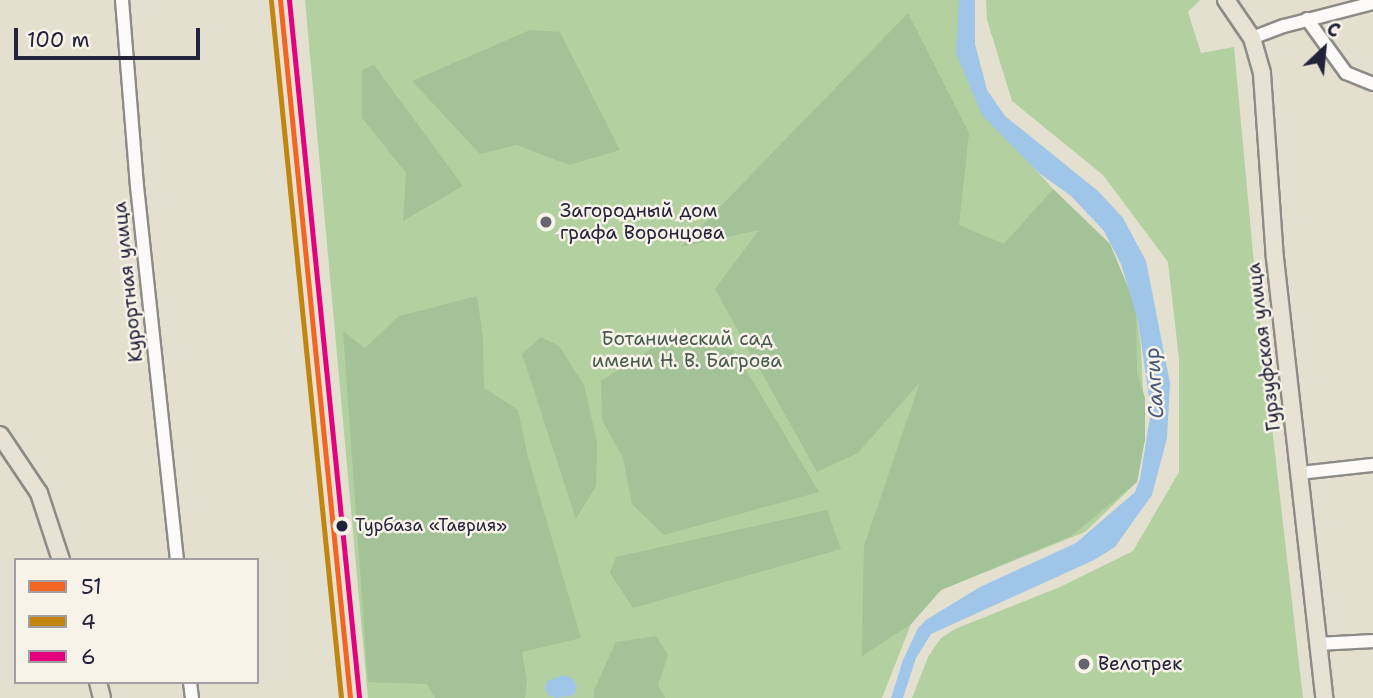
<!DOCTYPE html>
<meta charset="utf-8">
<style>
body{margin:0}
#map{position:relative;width:1373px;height:698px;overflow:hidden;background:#e4e0d0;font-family:"Shantell Sans",sans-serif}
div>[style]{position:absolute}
.green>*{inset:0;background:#b2d0a0}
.forest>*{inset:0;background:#a4c297}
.water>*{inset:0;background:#9fc5e8}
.roads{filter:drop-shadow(2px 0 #8d8b86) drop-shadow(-2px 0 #8d8b86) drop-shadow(0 2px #8d8b86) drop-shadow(0 -2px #8d8b86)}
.minor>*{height:12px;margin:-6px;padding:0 6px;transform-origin:6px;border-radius:6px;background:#fbfaf8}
.major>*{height:16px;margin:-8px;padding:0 8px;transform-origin:8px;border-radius:8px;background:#e8e2d5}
.bus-1>*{height:5px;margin:-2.5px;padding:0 2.5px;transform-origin:2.5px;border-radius:2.5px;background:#f26522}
.bus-2>*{height:5px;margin:-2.5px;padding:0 2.5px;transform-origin:2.5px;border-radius:2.5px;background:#c2850f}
.bus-3>*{height:5px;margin:-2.5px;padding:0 2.5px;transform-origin:2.5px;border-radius:2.5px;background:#e5007d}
.dots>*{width:19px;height:19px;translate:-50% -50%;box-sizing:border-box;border:4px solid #f7f3e8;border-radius:50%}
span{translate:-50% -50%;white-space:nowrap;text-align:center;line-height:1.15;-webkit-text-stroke:5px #f7f3e8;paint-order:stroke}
.bus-label{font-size:17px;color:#22223b}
.left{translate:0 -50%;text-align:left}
.poi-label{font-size:19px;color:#22223b}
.street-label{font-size:19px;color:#22223b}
.park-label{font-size:19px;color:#465a50}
.water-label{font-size:21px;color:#44577b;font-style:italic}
.legend{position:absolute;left:14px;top:558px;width:245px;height:126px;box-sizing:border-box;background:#f7f3e8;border:2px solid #a29fa3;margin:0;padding:9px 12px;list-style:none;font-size:21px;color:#22223b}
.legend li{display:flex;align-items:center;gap:14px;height:35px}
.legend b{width:35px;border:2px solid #a29fa3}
.north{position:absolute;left:1289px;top:14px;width:70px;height:70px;-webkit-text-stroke:5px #f7f3e8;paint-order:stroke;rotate:26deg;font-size:19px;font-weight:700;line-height:28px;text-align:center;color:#22223b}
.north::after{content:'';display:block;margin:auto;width:24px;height:32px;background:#22223b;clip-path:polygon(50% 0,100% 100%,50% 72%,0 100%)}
.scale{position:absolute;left:14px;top:28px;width:186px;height:32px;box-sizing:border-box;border:4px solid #22223b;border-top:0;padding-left:9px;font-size:21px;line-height:24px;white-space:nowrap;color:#22223b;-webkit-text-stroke:5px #f7f3e8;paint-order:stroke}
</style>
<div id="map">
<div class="green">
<i style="clip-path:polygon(305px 0,960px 0,985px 113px,1053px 189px,1110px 244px,1136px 307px,1141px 348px,1145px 439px,1137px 482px,1085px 532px,941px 590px,911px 624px,882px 698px,368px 698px)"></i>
<i style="clip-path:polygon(986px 0,1200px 0,1188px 12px,1201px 53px,1234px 47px,1257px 296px,1303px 698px,912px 698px,928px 657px,941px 638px,955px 629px,1060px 587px,1133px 551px,1179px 472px,1179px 359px,1168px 262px,1103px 175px,1012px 101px,987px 20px)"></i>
</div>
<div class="forest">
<i style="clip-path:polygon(908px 13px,969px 133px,959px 225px,1004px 244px,1053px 189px,1110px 244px,1136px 307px,1137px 372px,1145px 398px,1145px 439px,1137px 482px,1071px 536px,941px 590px,911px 624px,862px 656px,864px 546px,920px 382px,858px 453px,817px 472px,715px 289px,759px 230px,681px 247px)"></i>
<i style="clip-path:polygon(530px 30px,560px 32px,620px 150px,569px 165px,517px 145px,480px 154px,412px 81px)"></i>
<i style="clip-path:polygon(374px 65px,463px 186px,403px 221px,406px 173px,362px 118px,362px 70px)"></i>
<i style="clip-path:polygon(477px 296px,483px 337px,484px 388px,518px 410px,528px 457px,581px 638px,522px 652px,527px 681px,525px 698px,435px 698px,427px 684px,368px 682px,343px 331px,365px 348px,399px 316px)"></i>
<i style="clip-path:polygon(671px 336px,734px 350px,819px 492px,664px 535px,632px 504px,623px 458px,602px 420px,601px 381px)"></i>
<i style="clip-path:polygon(541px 337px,559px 346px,584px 385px,597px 442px,596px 486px,576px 519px,522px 354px)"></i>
<i style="clip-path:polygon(827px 510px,841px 549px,633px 608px,610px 573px,616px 557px)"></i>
<i style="clip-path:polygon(656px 636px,668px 655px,658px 685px,665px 698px,594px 698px,594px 690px,616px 642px)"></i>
</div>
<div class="water">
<i style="clip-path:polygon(959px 0,975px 0,975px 44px,987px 90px,1005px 116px,1098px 191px,1123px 218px,1146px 261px,1170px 383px,1167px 438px,1152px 495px,1115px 547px,1094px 560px,931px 634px,916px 658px,903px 698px,891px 698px,903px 660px,918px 628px,926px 620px,980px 587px,1076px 543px,1135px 492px,1140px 479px,1151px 411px,1138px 321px,1121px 264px,1104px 231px,1071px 196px,1039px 173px,982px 115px,956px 53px)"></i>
<i style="clip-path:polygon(564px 675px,573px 679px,577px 687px,574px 695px,556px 698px,548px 695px,545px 689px,547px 681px)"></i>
</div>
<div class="roads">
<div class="minor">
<i style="left:122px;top:0;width:187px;rotate:85.4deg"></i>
<i style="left:137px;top:186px;width:376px;rotate:83.9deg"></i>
<i style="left:1307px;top:19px;width:67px;rotate:54.2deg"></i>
<i style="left:1346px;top:73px;width:29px;rotate:22deg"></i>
<i style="left:1252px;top:38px;width:34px;rotate:-21deg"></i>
<i style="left:1284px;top:26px;width:92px;rotate:-14.5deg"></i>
<i style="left:1300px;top:473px;width:73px;rotate:-6.3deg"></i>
<i style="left:1318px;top:644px;width:55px;rotate:-3.1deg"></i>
<i style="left:190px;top:682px;width:16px;rotate:83deg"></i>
</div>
<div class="major">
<i style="left:280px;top:0;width:702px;rotate:84.27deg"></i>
<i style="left:1226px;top:0;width:46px;rotate:55.6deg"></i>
<i style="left:1252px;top:38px;width:37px;rotate:74deg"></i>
<i style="left:1262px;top:74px;width:184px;rotate:86deg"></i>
<i style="left:1275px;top:258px;width:443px;rotate:83.6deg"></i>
<i style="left:0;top:435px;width:70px;rotate:56.1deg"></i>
<i style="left:39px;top:493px;width:71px;rotate:71.8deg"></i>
<i style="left:98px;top:682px;width:16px;rotate:76deg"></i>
</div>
</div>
<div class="bus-1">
<i style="left:280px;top:0;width:702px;rotate:84.27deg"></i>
</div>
<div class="bus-2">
<i style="left:271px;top:1px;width:701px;rotate:84.26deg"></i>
</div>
<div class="bus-3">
<i style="left:289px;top:0;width:701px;rotate:84.26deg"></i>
</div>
<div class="dots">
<i style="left:546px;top:222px;background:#66646f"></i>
<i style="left:342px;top:526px;background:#22223b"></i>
<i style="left:1084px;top:664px;background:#66646f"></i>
</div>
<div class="bus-label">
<span class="left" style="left:355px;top:526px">Турбаза «Таврия»</span>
</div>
<div class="poi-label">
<span class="left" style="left:560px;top:222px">Загородный дом<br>графа Воронцова</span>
<span class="left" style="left:1098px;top:664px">Велотрек</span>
</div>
<div class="street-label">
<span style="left:128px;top:282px;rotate:-96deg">Курортная улица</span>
<span style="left:1264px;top:347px;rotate:-97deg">Гурзуфская улица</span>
</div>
<div class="park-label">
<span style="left:687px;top:350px">Ботанический сад<br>имени Н. В. Багрова</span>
</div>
<div class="water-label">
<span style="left:1154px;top:383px;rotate:-94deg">Салгир</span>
</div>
<ul class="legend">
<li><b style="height:9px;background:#f26522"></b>51</li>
<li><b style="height:9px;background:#c2850f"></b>4</li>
<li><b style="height:9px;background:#e5007d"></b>6</li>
</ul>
<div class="north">С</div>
<div class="scale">100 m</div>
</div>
